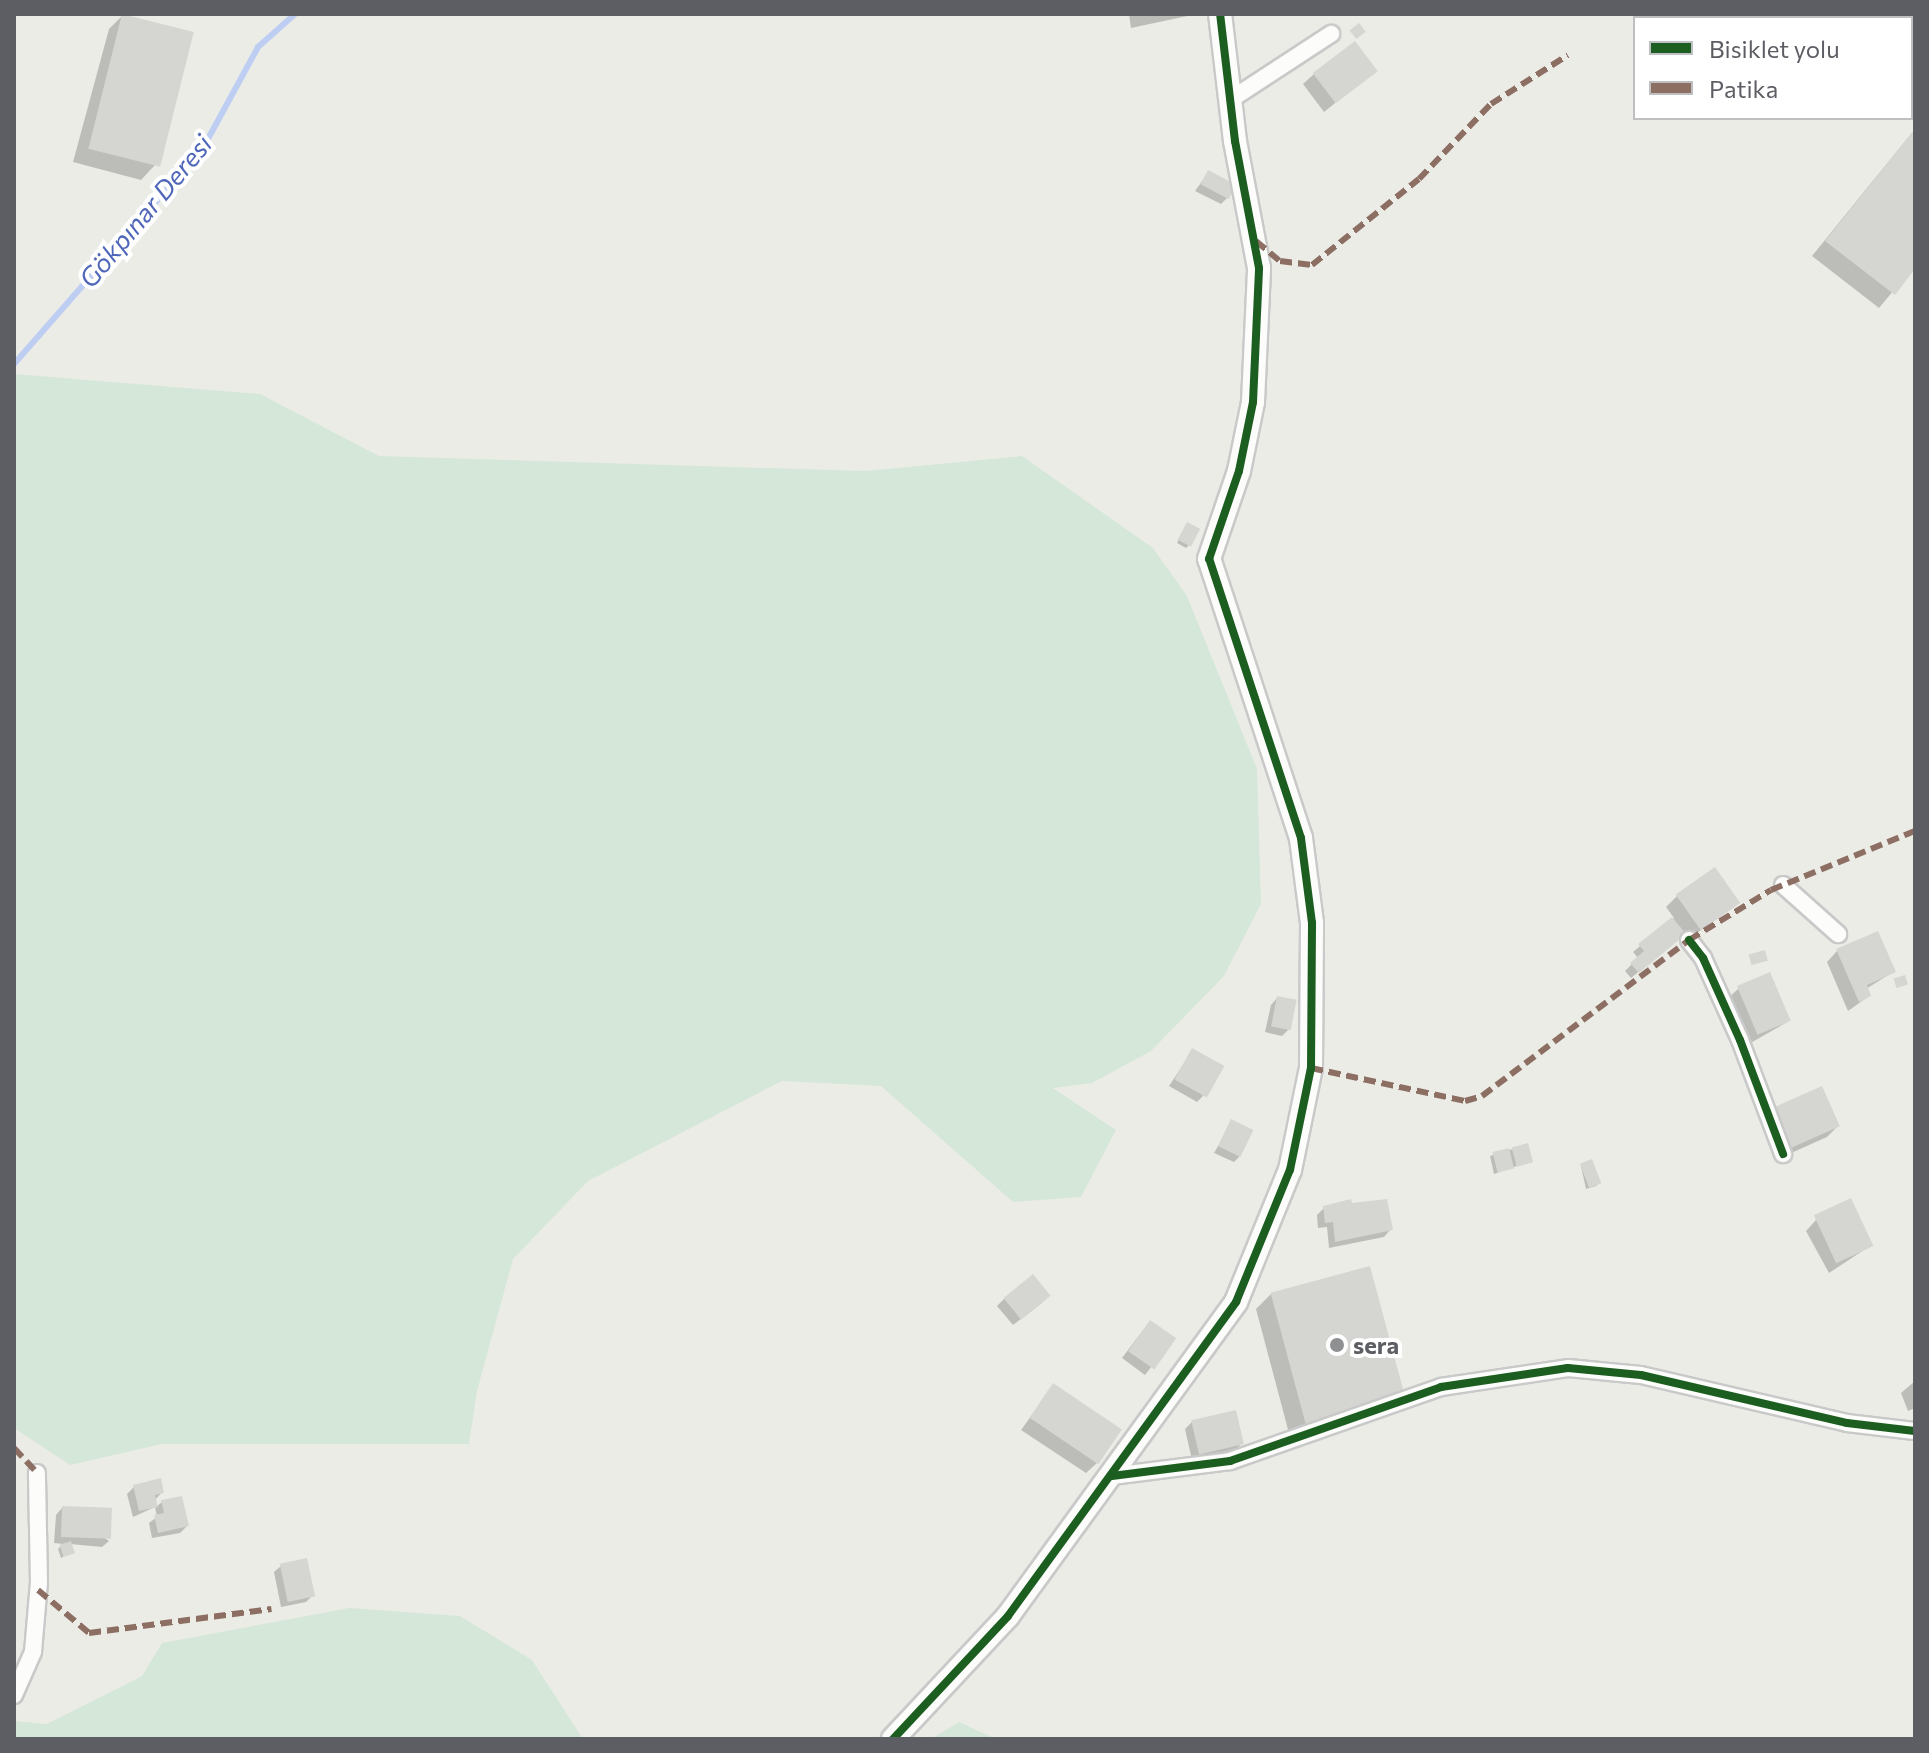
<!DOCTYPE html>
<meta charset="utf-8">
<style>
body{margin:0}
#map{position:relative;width:1929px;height:1753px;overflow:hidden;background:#ecece7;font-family:Commissioner,sans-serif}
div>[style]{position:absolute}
.green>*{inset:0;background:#d5e7d8}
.shadow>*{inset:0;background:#0003}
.stream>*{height:6px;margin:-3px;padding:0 3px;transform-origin:3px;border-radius:3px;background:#becef3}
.building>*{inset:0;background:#d5d5d2;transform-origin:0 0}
.roads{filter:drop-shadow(2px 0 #c9c9c9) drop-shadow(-2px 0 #c9c9c9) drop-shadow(0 2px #c9c9c9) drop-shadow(0 -2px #c9c9c9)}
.street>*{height:16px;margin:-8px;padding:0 8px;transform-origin:8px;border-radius:8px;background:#fcfcfb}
.secondary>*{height:22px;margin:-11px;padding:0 11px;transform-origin:11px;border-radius:11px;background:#fcfcfb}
.quiet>*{height:6px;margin-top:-3px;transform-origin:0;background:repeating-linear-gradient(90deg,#8d6e63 0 12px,transparent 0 18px)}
.cycleway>*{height:8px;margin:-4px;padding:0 4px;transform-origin:4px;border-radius:4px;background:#1b5e20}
.dots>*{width:22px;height:22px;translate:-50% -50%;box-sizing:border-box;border:4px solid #fff;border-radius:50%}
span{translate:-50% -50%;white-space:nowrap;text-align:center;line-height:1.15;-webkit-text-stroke:8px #fff;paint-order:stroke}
.poi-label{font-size:24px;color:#5d5e64;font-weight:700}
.left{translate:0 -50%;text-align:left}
.water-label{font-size:26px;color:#4f66b9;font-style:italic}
.frame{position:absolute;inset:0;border:16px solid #5d5e64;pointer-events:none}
.legend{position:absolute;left:1633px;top:16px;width:280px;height:104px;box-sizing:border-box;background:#fff;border:2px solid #bebfc1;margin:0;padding:10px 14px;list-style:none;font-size:24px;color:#5d5e64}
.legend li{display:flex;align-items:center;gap:16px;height:40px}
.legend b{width:40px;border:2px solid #bebfc1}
</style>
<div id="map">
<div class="green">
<i style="clip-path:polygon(14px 374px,260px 394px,379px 456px,865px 471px,1022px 456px,1153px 548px,1187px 596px,1257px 769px,1261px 904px,1224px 976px,1151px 1051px,1092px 1083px,1053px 1088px,1116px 1130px,1081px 1197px,1013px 1202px,881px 1086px,782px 1081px,588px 1181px,513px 1259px,477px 1391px,469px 1444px,162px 1444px,70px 1465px,14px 1428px)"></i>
<i style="clip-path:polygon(349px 1608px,460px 1616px,532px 1660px,583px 1739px,14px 1739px,14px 1721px,47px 1724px,142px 1676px,162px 1643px)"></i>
<i style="clip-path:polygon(959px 1722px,996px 1739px,931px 1739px)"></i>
</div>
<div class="shadow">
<i style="clip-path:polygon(1129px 14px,1197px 14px,1131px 28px)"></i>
<i style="clip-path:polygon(1640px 14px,1684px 14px,1685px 16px,1639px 18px)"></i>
<i style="clip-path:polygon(123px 15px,155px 165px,141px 180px,73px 162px,109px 29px)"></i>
<i style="clip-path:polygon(1375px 71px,1324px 112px,1303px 84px,1314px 74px)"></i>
<i style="clip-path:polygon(1915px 129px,1915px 265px,1879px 308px,1812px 256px)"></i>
<i style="clip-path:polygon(1208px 173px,1228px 197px,1221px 204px,1195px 191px)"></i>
<i style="clip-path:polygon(1185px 527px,1189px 545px,1186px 548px,1177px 543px)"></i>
<i style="clip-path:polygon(1677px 896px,1737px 903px,1689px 939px,1685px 933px,1631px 978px,1625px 971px,1638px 958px,1633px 952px,1674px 918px,1666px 907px)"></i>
<i style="clip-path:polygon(1837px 951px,1893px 972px,1866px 989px,1869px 996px,1848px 1011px,1827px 962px)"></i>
<i style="clip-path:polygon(1738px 989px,1789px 1021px,1747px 1045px,1727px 999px)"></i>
<i style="clip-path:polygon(1277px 998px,1289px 1029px,1282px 1036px,1265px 1032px,1271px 1005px)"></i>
<i style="clip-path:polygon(1193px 1050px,1203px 1096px,1197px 1102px,1169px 1086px)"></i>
<i style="clip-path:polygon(1763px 1121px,1838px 1126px,1827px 1137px,1780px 1158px)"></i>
<i style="clip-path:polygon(1232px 1122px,1241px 1155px,1234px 1162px,1214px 1153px)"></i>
<i style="clip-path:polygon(1513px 1149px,1531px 1161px,1494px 1174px,1490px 1156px)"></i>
<i style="clip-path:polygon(1581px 1166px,1599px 1183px,1596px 1186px,1586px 1189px)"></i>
<i style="clip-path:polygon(1324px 1208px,1390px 1230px,1384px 1237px,1329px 1248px,1327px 1227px,1318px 1228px,1317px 1215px)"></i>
<i style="clip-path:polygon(1816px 1220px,1870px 1246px,1829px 1273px,1806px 1231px)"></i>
<i style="clip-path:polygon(1271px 1294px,1403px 1396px,1290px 1437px,1256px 1309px)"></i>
<i style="clip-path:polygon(1004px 1299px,1042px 1303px,1013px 1325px,997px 1306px)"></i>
<i style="clip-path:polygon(1144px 1329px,1173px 1339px,1145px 1375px,1122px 1358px)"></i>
<i style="clip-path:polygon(1915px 1381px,1915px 1408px,1908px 1411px,1901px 1393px)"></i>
<i style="clip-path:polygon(1053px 1386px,1097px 1463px,1086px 1473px,1021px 1430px)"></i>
<i style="clip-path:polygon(1192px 1422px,1241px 1444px,1235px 1451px,1192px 1460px,1185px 1429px)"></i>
<i style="clip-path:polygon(134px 1487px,162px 1492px,155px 1500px,156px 1507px,162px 1502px,187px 1526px,180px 1533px,152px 1538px,149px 1523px,157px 1517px,155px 1507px,133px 1517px,127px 1494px)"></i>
<i style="clip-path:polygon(62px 1508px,109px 1541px,102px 1547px,70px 1544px,72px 1552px,61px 1558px,58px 1549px,63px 1544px,54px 1543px,56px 1515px)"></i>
<i style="clip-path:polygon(281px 1566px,313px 1595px,306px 1602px,281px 1607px,274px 1572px)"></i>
</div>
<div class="stream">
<i style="left:14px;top:364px;width:258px;rotate:-48.8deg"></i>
<i style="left:184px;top:170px;width:41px;rotate:-52.9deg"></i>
<i style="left:209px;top:137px;width:102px;rotate:-61.4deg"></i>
<i style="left:258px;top:47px;width:50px;rotate:-41.7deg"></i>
</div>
<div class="building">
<i style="left:122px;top:14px;width:74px;height:139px;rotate:14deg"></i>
<i style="clip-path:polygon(1647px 14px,1686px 14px,1688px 16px,1650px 18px)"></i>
<i style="left:1359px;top:23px;width:11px;height:12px;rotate:52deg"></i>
<i style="left:1355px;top:41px;width:38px;height:53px;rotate:53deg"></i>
<i style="clip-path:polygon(1915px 129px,1915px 269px,1895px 295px,1825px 241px)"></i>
<i style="left:1208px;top:170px;width:32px;height:16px;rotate:28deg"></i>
<i style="left:1187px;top:522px;width:15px;height:20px;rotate:28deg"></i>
<i style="left:1715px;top:867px;width:44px;height:48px;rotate:55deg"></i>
<i style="clip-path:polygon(1672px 917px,1686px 934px,1639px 973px,1630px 963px,1644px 951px,1638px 944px)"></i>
<i style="clip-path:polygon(1878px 931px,1896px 972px,1867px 985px,1871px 996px,1859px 1002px,1836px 949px)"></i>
<i style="left:1765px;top:950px;width:11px;height:17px;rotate:75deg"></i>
<i style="left:1770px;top:972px;width:53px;height:36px;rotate:67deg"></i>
<i style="left:1905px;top:975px;width:10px;height:12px;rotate:73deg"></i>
<i style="left:1277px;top:996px;width:20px;height:31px;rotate:11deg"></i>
<i style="left:1192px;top:1048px;width:37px;height:36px;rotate:29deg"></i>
<i style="left:1822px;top:1086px;width:44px;height:55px;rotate:66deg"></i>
<i style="left:1231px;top:1119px;width:25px;height:30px;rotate:26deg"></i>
<i style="left:1528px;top:1143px;width:20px;height:17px;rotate:75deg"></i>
<i style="left:1509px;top:1148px;width:21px;height:17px;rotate:76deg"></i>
<i style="left:1592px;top:1159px;width:26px;height:13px;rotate:69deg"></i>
<i style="left:1851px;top:1198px;width:53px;height:41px;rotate:65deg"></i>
<i style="clip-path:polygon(1351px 1199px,1352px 1203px,1387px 1199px,1393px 1230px,1335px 1242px,1333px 1222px,1325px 1223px,1323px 1206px)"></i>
<i style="left:1370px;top:1266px;width:136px;height:103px;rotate:75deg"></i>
<i style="left:1033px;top:1274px;width:28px;height:38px;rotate:51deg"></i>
<i style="left:1150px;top:1320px;width:32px;height:38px;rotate:35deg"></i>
<i style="left:1053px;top:1383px;width:83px;height:42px;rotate:34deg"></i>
<i style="left:1236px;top:1410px;width:35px;height:46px;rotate:77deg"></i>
<i style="clip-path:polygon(161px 1478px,164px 1493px,155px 1495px,158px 1507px,139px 1511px,133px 1485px)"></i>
<i style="clip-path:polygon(182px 1496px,189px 1526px,158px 1533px,154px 1515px,164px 1513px,161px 1500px)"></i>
<i style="left:62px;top:1506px;width:50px;height:31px;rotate:2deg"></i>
<i style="left:71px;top:1541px;width:13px;height:12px;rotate:72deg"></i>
<i style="left:307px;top:1558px;width:39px;height:28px;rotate:78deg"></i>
</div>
<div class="roads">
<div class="street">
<i style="left:1230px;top:100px;width:121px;rotate:-33.2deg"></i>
<i style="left:1783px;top:885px;width:74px;rotate:41.7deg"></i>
<i style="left:1689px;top:940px;width:23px;rotate:52deg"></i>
<i style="left:1703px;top:958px;width:90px;rotate:65.7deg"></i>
<i style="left:1740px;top:1040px;width:122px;rotate:69.3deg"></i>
<i style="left:1112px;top:1476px;width:119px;rotate:-7.2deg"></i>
<i style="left:1230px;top:1461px;width:224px;rotate:-19.3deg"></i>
<i style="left:1441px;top:1387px;width:128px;rotate:-8.5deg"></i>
<i style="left:1568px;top:1368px;width:73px;rotate:5.5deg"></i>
<i style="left:1641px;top:1375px;width:212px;rotate:13.1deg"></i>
<i style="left:1847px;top:1423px;width:68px;rotate:6.7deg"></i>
<i style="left:14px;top:1695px;width:47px;rotate:-66.2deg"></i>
<i style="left:33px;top:1652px;width:70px;rotate:-85.1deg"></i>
<i style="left:39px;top:1582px;width:109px;rotate:-91.1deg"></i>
</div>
<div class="secondary">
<i style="left:893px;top:1739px;width:168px;rotate:-46.9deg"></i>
<i style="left:1008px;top:1616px;width:388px;rotate:-54deg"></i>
<i style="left:1236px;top:1302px;width:143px;rotate:-67.8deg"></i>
<i style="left:1290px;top:1170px;width:104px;rotate:-78.4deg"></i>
<i style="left:1311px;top:1068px;width:145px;rotate:-89.6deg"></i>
<i style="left:1312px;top:923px;width:86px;rotate:-97.4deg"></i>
<i style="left:1301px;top:838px;width:294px;rotate:-108.2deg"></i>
<i style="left:1209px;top:559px;width:93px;rotate:-71.2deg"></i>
<i style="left:1239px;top:471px;width:70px;rotate:-78.5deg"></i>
<i style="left:1253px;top:402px;width:134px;rotate:-87.4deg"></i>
<i style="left:1259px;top:268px;width:129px;rotate:-100.7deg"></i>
<i style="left:1235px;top:141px;width:128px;rotate:-96.7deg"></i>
</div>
</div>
<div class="quiet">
<i style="left:1256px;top:241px;width:31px;rotate:40deg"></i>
<i style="left:1280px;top:261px;width:32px;rotate:7deg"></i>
<i style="left:1312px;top:265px;width:137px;rotate:-38.8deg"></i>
<i style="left:1419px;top:179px;width:104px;rotate:-46.2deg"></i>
<i style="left:1491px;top:104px;width:91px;rotate:-32.5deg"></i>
<i style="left:1311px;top:1068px;width:157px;rotate:12.1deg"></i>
<i style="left:1465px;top:1101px;width:18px;rotate:-16deg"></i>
<i style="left:1482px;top:1096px;width:259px;rotate:-37deg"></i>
<i style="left:1689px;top:940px;width:96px;rotate:-31.4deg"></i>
<i style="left:1771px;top:890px;width:156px;rotate:-22.3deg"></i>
<i style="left:14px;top:1448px;width:34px;rotate:47deg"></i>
<i style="left:38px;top:1590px;width:67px;rotate:40.1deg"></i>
<i style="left:89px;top:1633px;width:184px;rotate:-7.5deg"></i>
</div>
<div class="cycleway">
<i style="left:1689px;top:940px;width:23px;rotate:52deg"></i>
<i style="left:1703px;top:958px;width:90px;rotate:65.7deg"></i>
<i style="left:1740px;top:1040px;width:122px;rotate:69.3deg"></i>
<i style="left:1112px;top:1476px;width:119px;rotate:-7.2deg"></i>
<i style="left:1230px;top:1461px;width:224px;rotate:-19.3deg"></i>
<i style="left:1441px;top:1387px;width:128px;rotate:-8.5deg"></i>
<i style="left:1568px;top:1368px;width:73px;rotate:5.5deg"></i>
<i style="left:1641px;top:1375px;width:212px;rotate:13.1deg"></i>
<i style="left:1847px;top:1423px;width:68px;rotate:6.7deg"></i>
<i style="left:893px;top:1739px;width:168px;rotate:-46.9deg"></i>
<i style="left:1008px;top:1616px;width:388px;rotate:-54deg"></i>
<i style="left:1236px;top:1302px;width:143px;rotate:-67.8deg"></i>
<i style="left:1290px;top:1170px;width:104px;rotate:-78.4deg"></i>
<i style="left:1311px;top:1068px;width:145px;rotate:-89.6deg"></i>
<i style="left:1312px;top:923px;width:86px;rotate:-97.4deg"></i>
<i style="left:1301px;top:838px;width:294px;rotate:-108.2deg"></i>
<i style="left:1209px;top:559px;width:93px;rotate:-71.2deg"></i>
<i style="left:1239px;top:471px;width:70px;rotate:-78.5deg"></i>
<i style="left:1253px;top:402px;width:134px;rotate:-87.4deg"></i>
<i style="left:1259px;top:268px;width:129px;rotate:-100.7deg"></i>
<i style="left:1235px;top:141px;width:128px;rotate:-96.7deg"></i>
</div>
<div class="dots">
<i style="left:1337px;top:1345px;background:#8f9092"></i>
</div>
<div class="poi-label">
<span class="left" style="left:1353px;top:1345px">sera</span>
</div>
<div class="water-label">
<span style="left:145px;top:211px;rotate:-50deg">Gökpınar Deresi</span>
</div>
<div class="frame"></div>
<ul class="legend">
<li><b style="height:10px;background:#1b5e20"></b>Bisiklet yolu</li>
<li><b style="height:10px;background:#8d6e63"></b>Patika</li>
</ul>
</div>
